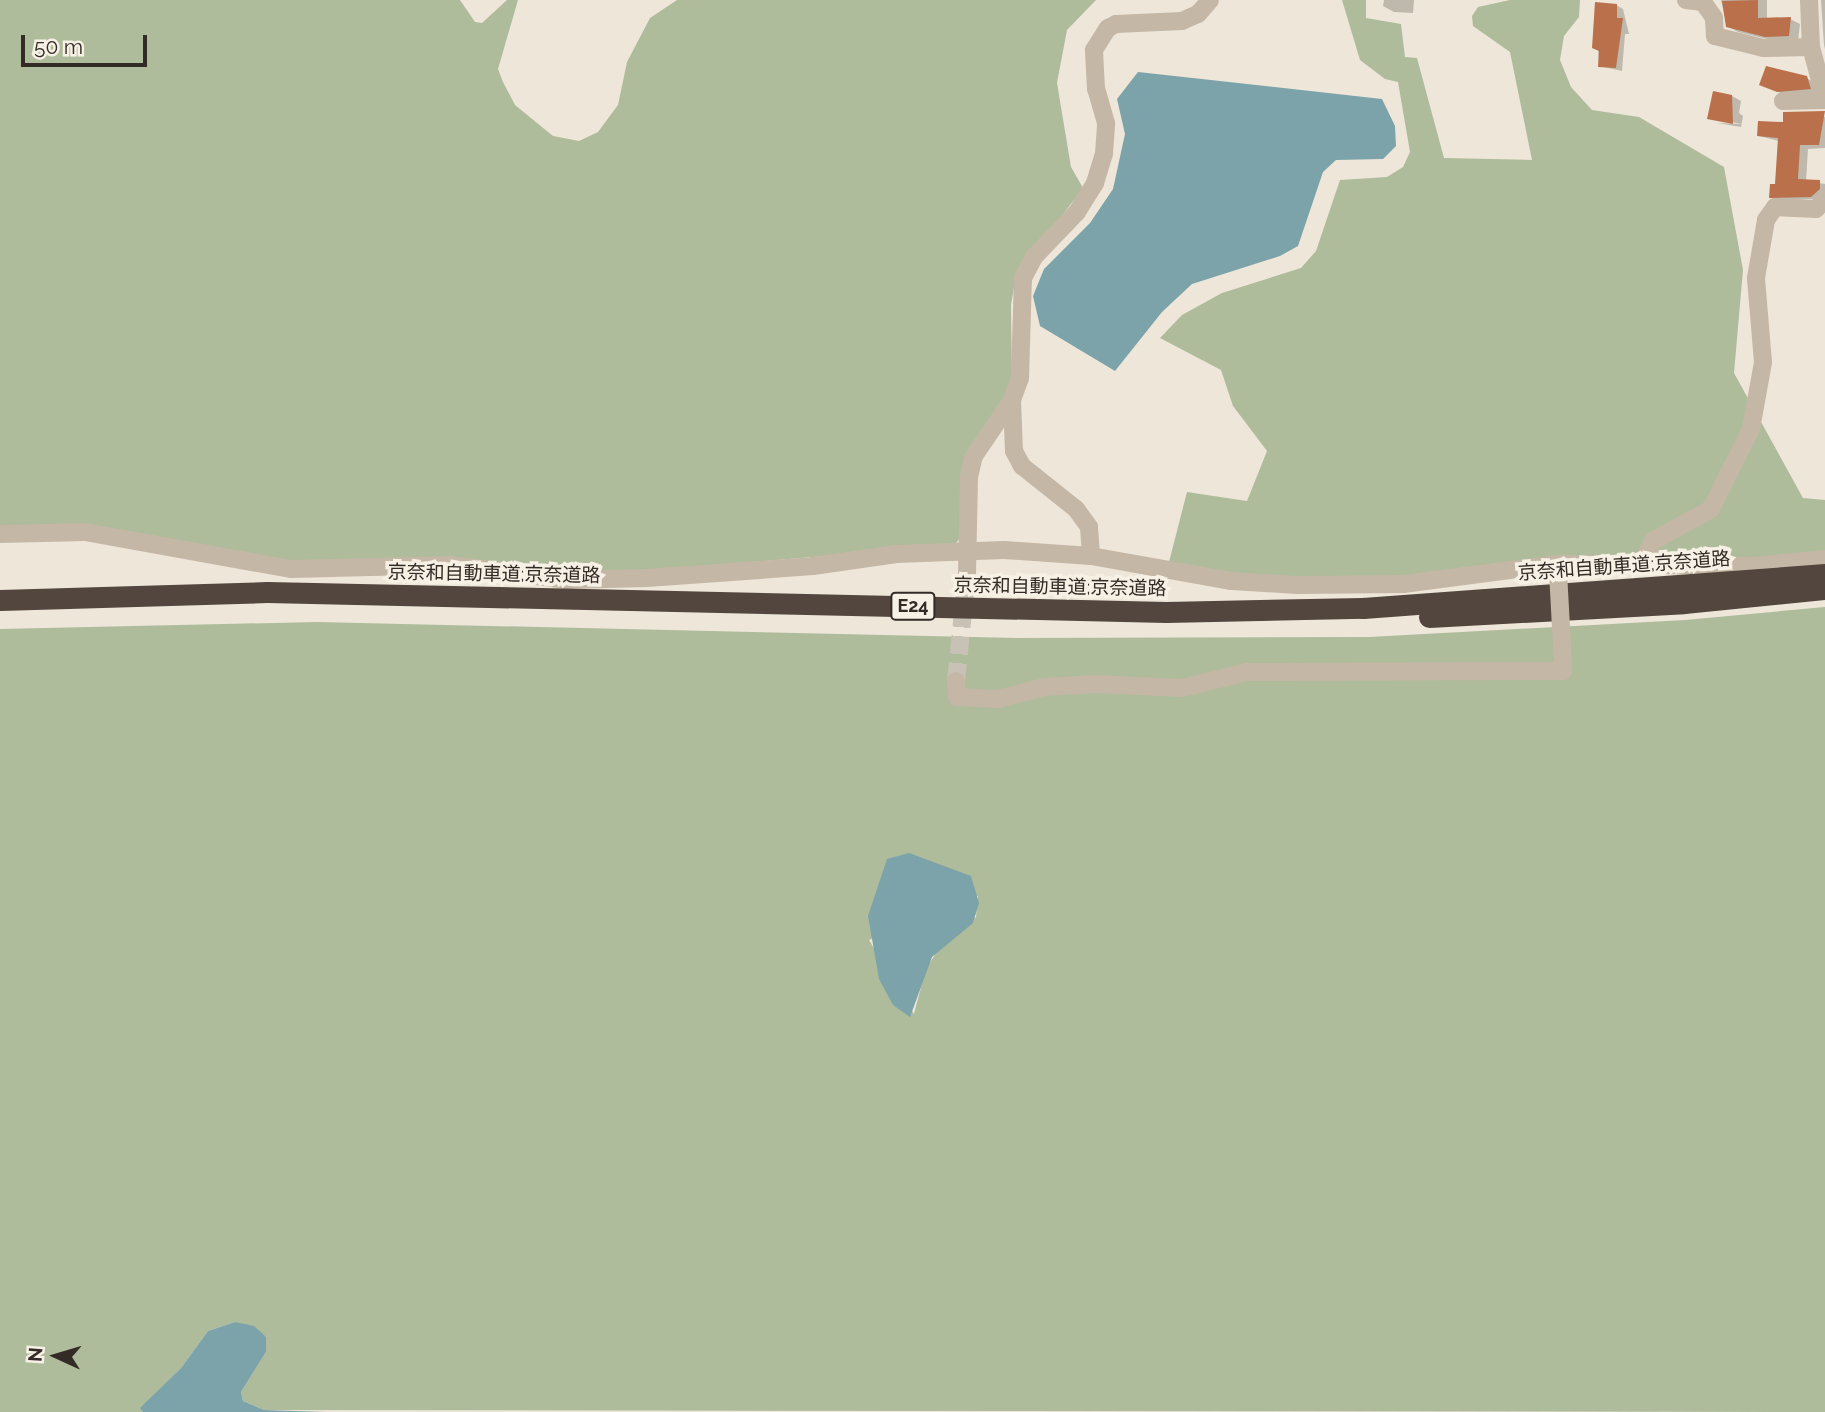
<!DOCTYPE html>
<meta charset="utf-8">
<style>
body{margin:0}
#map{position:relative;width:1825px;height:1412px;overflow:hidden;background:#eee6d9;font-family:Raleway,"Noto Sans JP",sans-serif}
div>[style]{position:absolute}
.green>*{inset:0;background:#aebc9b}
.water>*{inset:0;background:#7ba3a9}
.shadow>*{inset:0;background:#0003}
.building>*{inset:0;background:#ba704b}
.minor-tunnel>*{height:18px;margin-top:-9px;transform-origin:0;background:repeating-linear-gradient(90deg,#c8c1b5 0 18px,transparent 0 27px)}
.minor>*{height:18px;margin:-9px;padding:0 9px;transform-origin:9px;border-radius:9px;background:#c5b7a6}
.highway>*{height:21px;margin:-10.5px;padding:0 10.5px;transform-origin:10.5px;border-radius:10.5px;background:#52463e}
.minor-bridge>*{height:18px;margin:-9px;padding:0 9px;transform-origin:9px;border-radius:9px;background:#c5b7a6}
span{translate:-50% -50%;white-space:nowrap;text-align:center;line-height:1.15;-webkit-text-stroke:7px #f7f0e5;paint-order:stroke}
.shield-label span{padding:2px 5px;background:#f7f0e5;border:2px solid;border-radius:5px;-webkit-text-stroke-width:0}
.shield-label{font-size:18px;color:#322b26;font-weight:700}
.street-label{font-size:19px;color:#322b26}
.north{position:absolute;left:21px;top:1321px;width:70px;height:70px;-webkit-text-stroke:5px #f7f0e5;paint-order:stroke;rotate:274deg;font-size:19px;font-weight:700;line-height:28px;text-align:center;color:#322b26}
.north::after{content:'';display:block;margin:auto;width:24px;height:32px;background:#322b26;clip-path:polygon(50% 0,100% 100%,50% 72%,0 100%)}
.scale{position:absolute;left:21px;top:35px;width:126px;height:32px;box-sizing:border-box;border:4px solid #322b26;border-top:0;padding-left:9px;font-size:21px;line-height:24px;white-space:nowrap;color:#322b26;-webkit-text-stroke:5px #f7f0e5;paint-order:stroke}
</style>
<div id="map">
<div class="green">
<i style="clip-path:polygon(0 0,460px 0,475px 22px,482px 23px,507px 0,518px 0,498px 69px,503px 82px,515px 105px,553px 136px,579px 141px,598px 132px,618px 105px,627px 62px,650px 18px,677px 0,1096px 0,1067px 30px,1057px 83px,1071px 167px,1083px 188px,1016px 276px,1011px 305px,1012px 376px,1005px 396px,967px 453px,961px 536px,955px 545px,647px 571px,568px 573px,452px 558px,292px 562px,86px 524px,0 526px)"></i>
<i style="clip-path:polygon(1342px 0,1366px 0,1366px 18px,1401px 24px,1405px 57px,1417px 58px,1444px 158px,1532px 160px,1510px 52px,1473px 26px,1472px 16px,1478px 7px,1510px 0,1580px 0,1579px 17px,1564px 36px,1560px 60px,1571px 87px,1592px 110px,1639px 117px,1724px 167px,1743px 270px,1734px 373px,1803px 498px,1825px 500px,1825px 552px,1754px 558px,1557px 557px,1402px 576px,1298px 578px,1233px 574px,1169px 562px,1187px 492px,1247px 501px,1267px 451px,1233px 406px,1221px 370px,1160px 338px,1182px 315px,1222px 293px,1301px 268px,1316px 251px,1340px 180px,1387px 177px,1403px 167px,1410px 152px,1398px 82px,1385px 79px,1360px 60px)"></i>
<i style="clip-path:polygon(evenodd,1825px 607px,1825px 1412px,264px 1410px,243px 1401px,241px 1392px,266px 1352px,266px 1337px,235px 1322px,208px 1331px,181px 1368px,141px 1408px,143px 1412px,0 1412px,0 629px,317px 622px,1017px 638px,1369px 637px,1685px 620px,1825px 607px,978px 896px,976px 917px,941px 946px,926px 968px,914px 1014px,869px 940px,978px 896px)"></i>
</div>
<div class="water">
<i style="clip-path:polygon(1138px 72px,1382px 99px,1395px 126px,1396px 146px,1383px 159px,1336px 160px,1323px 172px,1298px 246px,1280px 256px,1192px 284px,1162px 312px,1115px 371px,1040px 326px,1033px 296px,1044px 269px,1090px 223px,1113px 189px,1125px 134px,1117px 99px)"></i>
<i style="clip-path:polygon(909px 853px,971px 876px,979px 903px,973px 923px,932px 957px,910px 1017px,893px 1005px,879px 979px,868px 916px,887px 859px)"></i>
<i style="clip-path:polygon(235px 1322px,254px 1326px,266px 1337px,266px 1352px,241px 1392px,243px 1401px,264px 1410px,326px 1412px,143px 1412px,140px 1408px,181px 1368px,208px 1331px)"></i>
</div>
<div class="shadow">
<i style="clip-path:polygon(1384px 0,1414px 0,1413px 13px,1394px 12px,1383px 6px)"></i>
<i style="clip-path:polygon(1721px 0,1767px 0,1767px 19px,1790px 19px,1800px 24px,1798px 41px,1776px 41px,1738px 32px,1727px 26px)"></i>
<i style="clip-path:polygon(1821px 0,1825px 0,1825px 49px,1824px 45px)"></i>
<i style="clip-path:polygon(1616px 5px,1623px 9px,1629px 34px,1625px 34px,1622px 71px,1599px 66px,1598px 49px)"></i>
<i style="clip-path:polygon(1806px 78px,1816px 83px,1818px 93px,1787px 96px,1761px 84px)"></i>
<i style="clip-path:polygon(1732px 96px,1741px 101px,1739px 113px,1743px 116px,1741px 127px,1717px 123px,1742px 124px,1709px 118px)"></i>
<i style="clip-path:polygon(1818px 113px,1825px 117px,1825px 148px,1808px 149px,1806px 181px,1825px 184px,1825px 198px,1778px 201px,1771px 197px,1777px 186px,1779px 141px,1759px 136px)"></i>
</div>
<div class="building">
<i style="clip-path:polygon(1758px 0,1758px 18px,1791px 17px,1789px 36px,1765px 37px,1726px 27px,1722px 1px)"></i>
<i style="clip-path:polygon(1595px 2px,1617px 4px,1617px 18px,1623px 18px,1616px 68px,1598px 67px,1599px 51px,1592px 48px)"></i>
<i style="clip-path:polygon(1766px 66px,1807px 76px,1811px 89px,1777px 92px,1759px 85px)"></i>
<i style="clip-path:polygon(1713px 91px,1732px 95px,1733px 124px,1707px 119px)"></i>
<i style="clip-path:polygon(1825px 111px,1819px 145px,1800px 145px,1798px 179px,1820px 180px,1820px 189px,1811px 197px,1769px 198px,1770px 184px,1775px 184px,1778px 138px,1757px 136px,1758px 121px,1783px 122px,1783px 112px)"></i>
</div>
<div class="minor-tunnel">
<i style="left:956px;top:681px;width:109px;rotate:-84.2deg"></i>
</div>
<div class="minor">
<i style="left:1686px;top:0;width:17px;rotate:7deg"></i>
<i style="left:1703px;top:2px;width:19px;rotate:55deg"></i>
<i style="left:1714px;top:18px;width:18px;rotate:87deg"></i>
<i style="left:1715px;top:36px;width:50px;rotate:13.8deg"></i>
<i style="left:1764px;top:48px;width:47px;rotate:-1.2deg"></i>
<i style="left:1809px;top:0;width:47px;rotate:87.6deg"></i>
<i style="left:1811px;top:47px;width:54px;rotate:74.9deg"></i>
<i style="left:1783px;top:101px;width:42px;rotate:-1.4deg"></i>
<i style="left:1012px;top:400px;width:51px;rotate:87.8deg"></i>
<i style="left:1014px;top:451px;width:17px;rotate:62deg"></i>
<i style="left:1022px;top:466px;width:69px;rotate:38.5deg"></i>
<i style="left:1076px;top:509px;width:22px;rotate:54deg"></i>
<i style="left:1089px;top:527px;width:29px;rotate:86deg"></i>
<i style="left:0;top:534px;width:85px;rotate:-1.3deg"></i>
<i style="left:85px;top:532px;width:209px;rotate:10.2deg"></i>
<i style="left:291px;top:569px;width:160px;rotate:-1.4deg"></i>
<i style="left:451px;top:565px;width:118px;rotate:7.3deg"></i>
<i style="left:568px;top:580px;width:79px;rotate:-1.5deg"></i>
<i style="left:647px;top:578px;width:166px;rotate:-4.1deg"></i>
<i style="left:813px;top:566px;width:84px;rotate:-8.2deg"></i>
<i style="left:896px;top:554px;width:108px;rotate:-2.1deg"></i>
<i style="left:1004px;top:550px;width:87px;rotate:3.9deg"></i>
<i style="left:1091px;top:556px;width:143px;rotate:10.1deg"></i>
<i style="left:1232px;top:581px;width:65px;rotate:3.5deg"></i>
<i style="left:1297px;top:585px;width:106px;rotate:-0.5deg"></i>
<i style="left:1403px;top:584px;width:156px;rotate:-7.4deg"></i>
<i style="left:1558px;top:564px;width:196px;rotate:0.6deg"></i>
<i style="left:1754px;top:566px;width:71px;rotate:-5.6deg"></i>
<i style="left:1642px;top:563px;width:25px;rotate:-63deg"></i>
<i style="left:1653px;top:541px;width:66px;rotate:-28.9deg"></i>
<i style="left:1711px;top:509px;width:89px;rotate:-63.4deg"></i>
<i style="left:1751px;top:429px;width:68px;rotate:-79.8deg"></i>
<i style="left:1763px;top:362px;width:84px;rotate:-94.8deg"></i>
<i style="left:1756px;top:278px;width:59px;rotate:-80.2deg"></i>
<i style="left:1766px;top:220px;width:16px;rotate:-55deg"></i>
<i style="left:1775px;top:207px;width:41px;rotate:2.8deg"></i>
<i style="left:1816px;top:209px;width:13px;rotate:-48deg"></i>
<i style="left:967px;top:573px;width:96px;rotate:-88.8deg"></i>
<i style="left:969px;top:477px;width:22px;rotate:-77deg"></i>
<i style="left:974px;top:456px;width:68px;rotate:-55.8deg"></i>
<i style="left:1012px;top:400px;width:23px;rotate:-70deg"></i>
<i style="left:1020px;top:378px;width:100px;rotate:-88.3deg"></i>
<i style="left:1023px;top:278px;width:24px;rotate:-62deg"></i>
<i style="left:1034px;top:257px;width:62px;rotate:-46.3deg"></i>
<i style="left:1077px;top:212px;width:34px;rotate:-58deg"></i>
<i style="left:1095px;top:183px;width:30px;rotate:-73deg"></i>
<i style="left:1104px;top:154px;width:31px;rotate:-86deg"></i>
<i style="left:1106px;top:123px;width:35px;rotate:-106deg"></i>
<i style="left:1096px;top:89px;width:39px;rotate:-93deg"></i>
<i style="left:1094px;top:50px;width:26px;rotate:-58deg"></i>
<i style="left:1108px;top:28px;width:9px;rotate:-27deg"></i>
<i style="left:1116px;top:24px;width:66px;rotate:-2.6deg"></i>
<i style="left:1182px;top:21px;width:17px;rotate:-24deg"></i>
<i style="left:1198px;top:14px;width:18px;rotate:-49deg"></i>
<i style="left:956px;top:681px;width:16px;rotate:86deg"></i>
<i style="left:957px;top:697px;width:41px;rotate:2.8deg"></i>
<i style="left:998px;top:699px;width:48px;rotate:-14.6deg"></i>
<i style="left:1044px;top:687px;width:52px;rotate:-3.3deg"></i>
<i style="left:1096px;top:684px;width:86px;rotate:2.7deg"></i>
<i style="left:1182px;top:688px;width:67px;rotate:-13.8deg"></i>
<i style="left:1247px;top:672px;width:316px;rotate:-0.2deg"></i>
<i style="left:1563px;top:671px;width:6px;rotate:-90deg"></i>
</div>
<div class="highway">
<i style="left:0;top:600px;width:267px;rotate:-1.7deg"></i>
<i style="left:267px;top:592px;width:899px;rotate:1.27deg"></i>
<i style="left:1166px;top:612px;width:197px;rotate:-1.2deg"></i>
<i style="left:1363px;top:608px;width:463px;rotate:-4.2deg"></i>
<i style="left:1429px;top:617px;width:255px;rotate:-3.1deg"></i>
<i style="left:1684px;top:603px;width:142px;rotate:-5.7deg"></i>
</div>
<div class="minor-bridge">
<i style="left:1558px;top:572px;width:93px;rotate:86.9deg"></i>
</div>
<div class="shield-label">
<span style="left:913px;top:606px">E24</span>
</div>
<div class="street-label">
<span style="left:1624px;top:566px;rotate:-4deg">京奈和自動車道;京奈道路</span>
<span style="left:494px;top:574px;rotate:1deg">京奈和自動車道;京奈道路</span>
<span style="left:1060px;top:587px;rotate:1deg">京奈和自動車道;京奈道路</span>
</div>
<div class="north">N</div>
<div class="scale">50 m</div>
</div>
